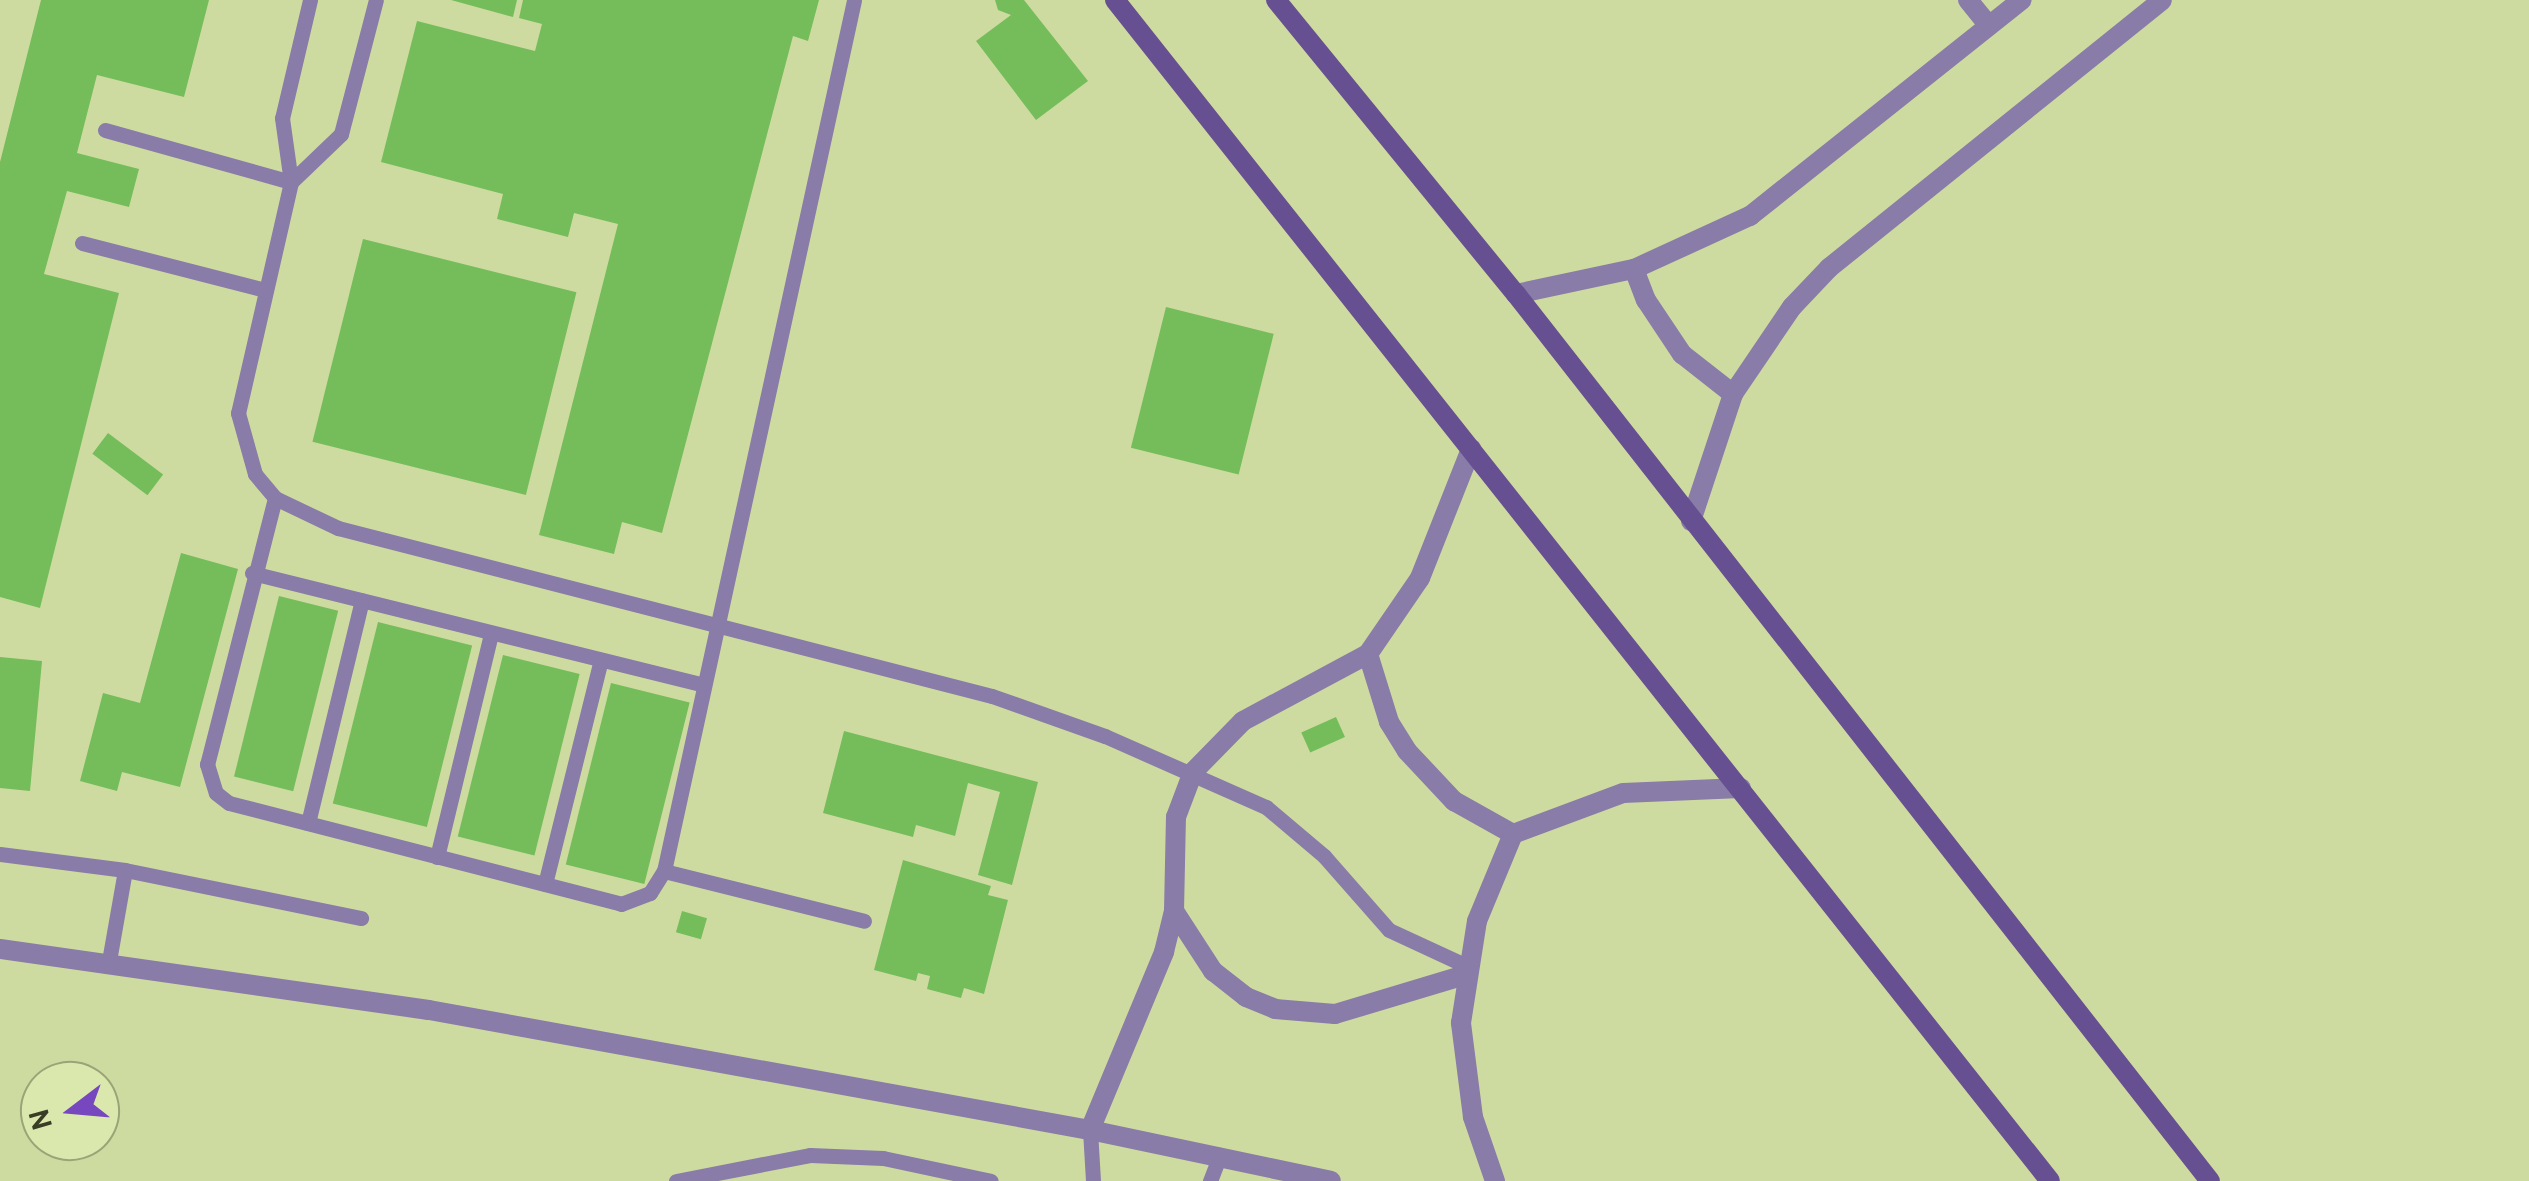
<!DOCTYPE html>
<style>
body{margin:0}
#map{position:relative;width:2529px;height:1181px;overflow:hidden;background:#cedba0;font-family:Overpass,sans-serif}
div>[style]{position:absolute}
.building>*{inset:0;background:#74bd5a;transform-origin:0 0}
.lane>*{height:15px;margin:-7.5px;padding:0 7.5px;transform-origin:7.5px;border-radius:7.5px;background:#897ca8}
.street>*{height:20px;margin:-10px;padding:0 10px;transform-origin:10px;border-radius:10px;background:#897ca8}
.secondary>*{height:20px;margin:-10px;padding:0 10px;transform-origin:10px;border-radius:10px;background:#665091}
span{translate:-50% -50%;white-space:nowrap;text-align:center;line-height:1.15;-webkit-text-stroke:8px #dbe8ad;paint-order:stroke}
.north{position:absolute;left:20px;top:1061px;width:100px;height:100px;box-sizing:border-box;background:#dbe8ad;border:2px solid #9aa477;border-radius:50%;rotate:254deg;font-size:28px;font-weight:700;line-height:40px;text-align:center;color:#383d25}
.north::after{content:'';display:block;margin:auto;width:35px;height:45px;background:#7647be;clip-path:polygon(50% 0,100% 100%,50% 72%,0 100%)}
</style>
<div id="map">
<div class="building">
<i style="clip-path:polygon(41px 0,209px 0,184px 97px,97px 75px,77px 153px,139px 169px,129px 207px,67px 191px,44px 274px,119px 293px,40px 608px,0 597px,0 162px)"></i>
<i style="clip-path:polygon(451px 0,517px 0,513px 17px)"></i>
<i style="clip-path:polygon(523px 0,819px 0,808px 41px,793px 36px,662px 533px,622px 522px,614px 554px,539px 535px,618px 224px,574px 213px,568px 237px,497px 219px,503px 194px,381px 162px,417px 21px,535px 51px,542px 24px,519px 18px)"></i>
<i style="clip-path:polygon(995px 0,1024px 0,1088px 81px,1036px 120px,976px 41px,1011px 15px,998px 10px)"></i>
<i style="left:363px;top:239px;width:220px;height:209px;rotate:14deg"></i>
<i style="left:1166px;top:307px;width:111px;height:145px;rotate:14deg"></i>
<i style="left:108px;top:433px;width:69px;height:26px;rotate:37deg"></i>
<i style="clip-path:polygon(181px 553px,238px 569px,180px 787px,122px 772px,117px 791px,80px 781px,103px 693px,140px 703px)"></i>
<i style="left:279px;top:596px;width:61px;height:186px;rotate:14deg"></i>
<i style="left:378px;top:622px;width:97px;height:187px;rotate:14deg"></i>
<i style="left:503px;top:655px;width:79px;height:187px;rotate:14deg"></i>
<i style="clip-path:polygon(0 657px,42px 661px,30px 791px,0 788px)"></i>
<i style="left:611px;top:683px;width:81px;height:187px;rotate:14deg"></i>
<i style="left:1336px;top:717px;width:22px;height:38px;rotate:66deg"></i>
<i style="clip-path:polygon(844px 731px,1038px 782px,1012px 885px,978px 875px,1000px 792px,968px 783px,955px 836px,916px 825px,913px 837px,823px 813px)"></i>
<i style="clip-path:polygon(903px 860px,991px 886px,988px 895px,1008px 900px,984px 994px,964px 988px,961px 998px,927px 989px,930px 976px,918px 973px,916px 981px,874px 970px)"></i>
<i style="left:682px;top:911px;width:26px;height:22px;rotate:16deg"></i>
</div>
<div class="lane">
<i style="left:310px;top:0;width:121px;rotate:103.3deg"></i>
<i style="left:282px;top:118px;width:65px;rotate:82deg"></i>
<i style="left:291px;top:182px;width:237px;rotate:102.9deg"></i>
<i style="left:238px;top:413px;width:63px;rotate:74.4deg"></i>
<i style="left:255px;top:474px;width:31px;rotate:50deg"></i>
<i style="left:275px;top:498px;width:70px;rotate:25.5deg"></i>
<i style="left:338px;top:528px;width:675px;rotate:14.41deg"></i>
<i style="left:992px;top:696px;width:120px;rotate:19.5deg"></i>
<i style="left:1105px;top:736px;width:176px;rotate:23.8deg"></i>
<i style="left:1266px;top:807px;width:76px;rotate:40.2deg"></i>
<i style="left:1324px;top:856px;width:98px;rotate:48.7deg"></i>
<i style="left:1389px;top:930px;width:86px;rotate:24.8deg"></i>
<i style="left:105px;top:130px;width:193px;rotate:15.6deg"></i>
<i style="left:291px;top:182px;width:69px;rotate:-43.8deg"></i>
<i style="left:341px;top:134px;width:138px;rotate:-75.4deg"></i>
<i style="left:82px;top:243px;width:189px;rotate:14.4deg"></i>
<i style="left:275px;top:498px;width:275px;rotate:104.3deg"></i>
<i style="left:207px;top:764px;width:30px;rotate:73deg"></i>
<i style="left:216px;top:793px;width:16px;rotate:38deg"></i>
<i style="left:229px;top:803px;width:405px;rotate:14.4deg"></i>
<i style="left:621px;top:904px;width:31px;rotate:-21deg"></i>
<i style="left:650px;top:893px;width:26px;rotate:-58deg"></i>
<i style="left:664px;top:871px;width:891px;rotate:-77.69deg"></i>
<i style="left:252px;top:573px;width:463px;rotate:13.9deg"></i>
<i style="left:308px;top:823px;width:229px;rotate:-76.4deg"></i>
<i style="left:0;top:854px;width:126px;rotate:7.3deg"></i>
<i style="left:125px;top:870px;width:241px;rotate:11.5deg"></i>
<i style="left:437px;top:857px;width:230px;rotate:-76.4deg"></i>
<i style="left:664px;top:871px;width:206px;rotate:14deg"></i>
<i style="left:545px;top:884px;width:231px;rotate:-76deg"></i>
<i style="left:109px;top:961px;width:92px;rotate:-80deg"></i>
<i style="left:1090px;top:1130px;width:51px;rotate:86.6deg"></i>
<i style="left:676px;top:1181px;width:136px;rotate:-11deg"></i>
<i style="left:810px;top:1155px;width:73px;rotate:2.4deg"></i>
<i style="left:883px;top:1158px;width:110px;rotate:12deg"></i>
<i style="left:1210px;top:1181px;width:28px;rotate:-69deg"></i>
</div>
<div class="street">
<i style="left:1968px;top:0;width:33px;rotate:51deg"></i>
<i style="left:1634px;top:269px;width:33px;rotate:69deg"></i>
<i style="left:1646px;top:300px;width:65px;rotate:56.3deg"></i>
<i style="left:1682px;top:354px;width:65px;rotate:38.1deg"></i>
<i style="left:1516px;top:294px;width:121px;rotate:-12deg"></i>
<i style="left:1634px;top:269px;width:128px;rotate:-24.6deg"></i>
<i style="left:1750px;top:216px;width:347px;rotate:-38.5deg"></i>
<i style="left:1691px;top:521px;width:134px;rotate:-71.7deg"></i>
<i style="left:1733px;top:394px;width:105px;rotate:-55.9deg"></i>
<i style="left:1792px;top:307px;width:54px;rotate:-46.5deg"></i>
<i style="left:1829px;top:268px;width:427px;rotate:-38.8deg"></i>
<i style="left:1368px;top:654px;width:71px;rotate:72.8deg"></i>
<i style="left:1389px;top:722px;width:34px;rotate:58deg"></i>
<i style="left:1407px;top:751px;width:69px;rotate:46.8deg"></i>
<i style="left:1454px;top:801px;width:68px;rotate:29.2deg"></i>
<i style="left:1174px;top:911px;width:72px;rotate:57deg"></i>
<i style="left:1213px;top:971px;width:42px;rotate:38.2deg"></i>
<i style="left:1246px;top:997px;width:31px;rotate:22deg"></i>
<i style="left:1275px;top:1009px;width:60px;rotate:4.8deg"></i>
<i style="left:1335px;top:1014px;width:136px;rotate:-16.7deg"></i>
<i style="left:0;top:949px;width:433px;rotate:8.1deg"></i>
<i style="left:429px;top:1010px;width:672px;rotate:10.29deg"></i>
<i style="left:1090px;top:1130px;width:246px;rotate:11.9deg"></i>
<i style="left:1090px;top:1130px;width:193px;rotate:-67.4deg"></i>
<i style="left:1164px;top:952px;width:42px;rotate:-76.3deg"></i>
<i style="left:1174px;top:911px;width:94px;rotate:-88.8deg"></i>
<i style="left:1176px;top:817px;width:48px;rotate:-69.3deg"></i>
<i style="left:1193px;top:772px;width:71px;rotate:-45.6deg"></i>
<i style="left:1243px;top:721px;width:142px;rotate:-28.2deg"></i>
<i style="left:1368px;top:654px;width:92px;rotate:-55.6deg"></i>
<i style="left:1420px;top:578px;width:139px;rotate:-68.4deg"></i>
<i style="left:1495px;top:1181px;width:68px;rotate:-109deg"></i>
<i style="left:1473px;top:1117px;width:95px;rotate:-97.3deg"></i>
<i style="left:1461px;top:1023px;width:103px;rotate:-81.1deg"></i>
<i style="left:1477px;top:921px;width:94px;rotate:-67.5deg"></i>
<i style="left:1513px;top:834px;width:117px;rotate:-20.4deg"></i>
<i style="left:1623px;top:793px;width:118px;rotate:-2.4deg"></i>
</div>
<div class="secondary">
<i style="left:1115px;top:0;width:1506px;rotate:51.63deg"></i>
<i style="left:1276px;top:0;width:380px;rotate:50.8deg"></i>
<i style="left:1516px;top:294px;width:1126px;rotate:51.96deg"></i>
</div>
<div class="north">N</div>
</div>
